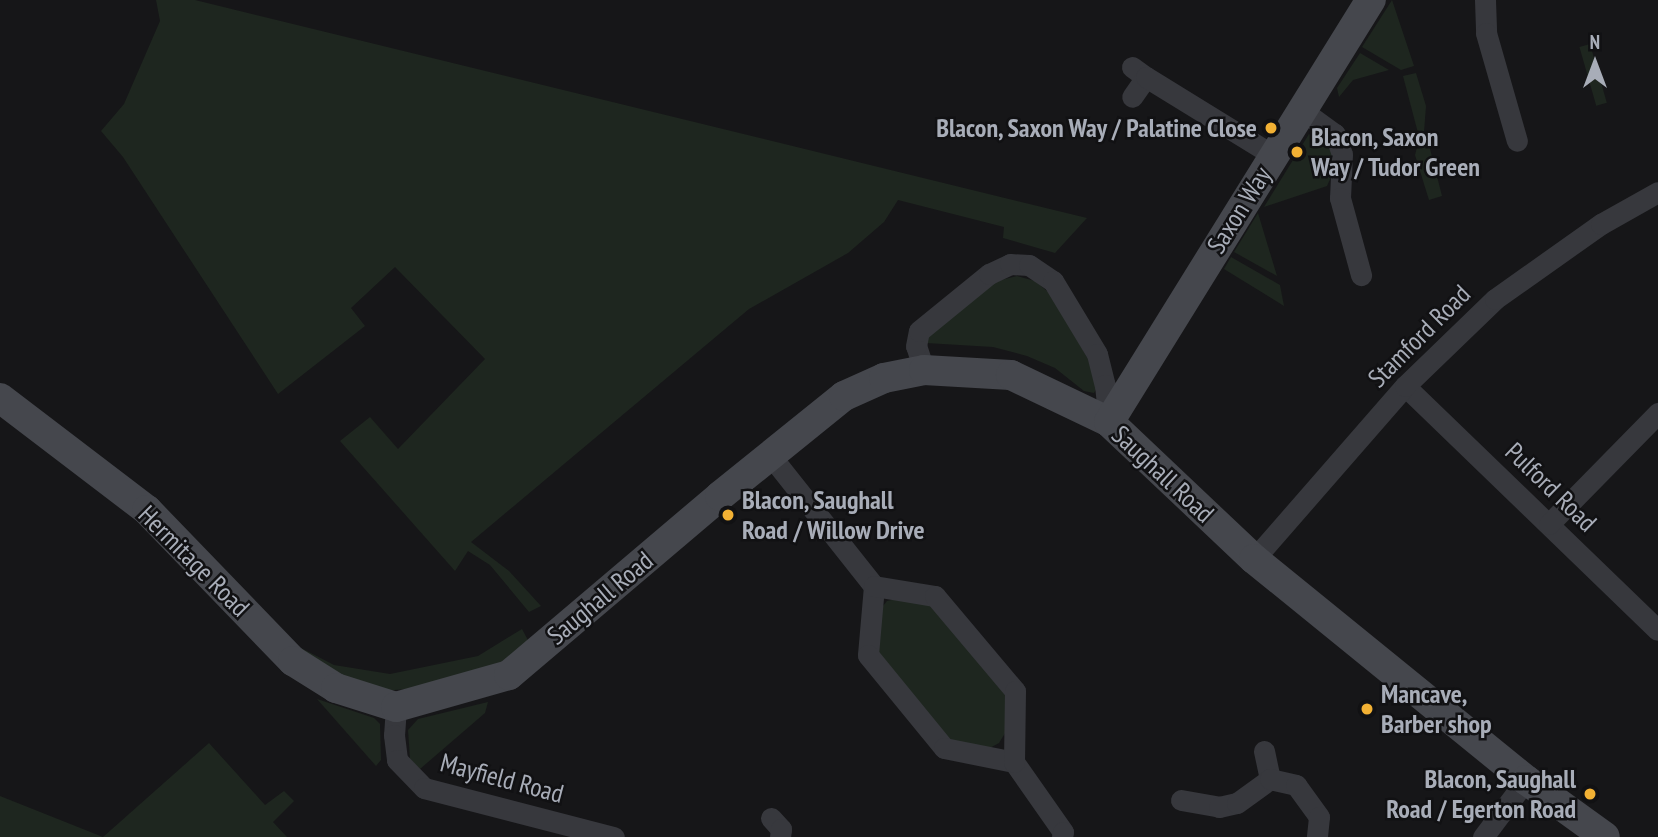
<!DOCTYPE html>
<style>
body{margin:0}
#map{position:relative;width:1658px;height:837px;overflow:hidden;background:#161618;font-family:"PT Sans Narrow",sans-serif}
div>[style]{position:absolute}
.green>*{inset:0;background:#1e261f;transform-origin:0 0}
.street>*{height:21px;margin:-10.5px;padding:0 10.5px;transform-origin:10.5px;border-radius:10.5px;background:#37383d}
.secondary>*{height:30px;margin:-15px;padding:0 15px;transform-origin:15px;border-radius:15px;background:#45474d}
.dots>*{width:19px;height:19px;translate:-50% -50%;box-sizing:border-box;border:4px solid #111113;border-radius:50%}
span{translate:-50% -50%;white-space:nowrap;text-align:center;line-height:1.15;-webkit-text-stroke:5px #111113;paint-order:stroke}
.poi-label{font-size:26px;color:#a8adb8;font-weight:700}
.right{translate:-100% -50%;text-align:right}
.left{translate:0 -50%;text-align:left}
.street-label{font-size:26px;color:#a8adb8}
.north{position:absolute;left:1560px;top:28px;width:70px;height:70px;-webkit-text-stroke:5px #111113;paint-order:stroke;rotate:0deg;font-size:19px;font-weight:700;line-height:28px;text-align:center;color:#a8adb8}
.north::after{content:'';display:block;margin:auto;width:24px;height:32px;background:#a8adb8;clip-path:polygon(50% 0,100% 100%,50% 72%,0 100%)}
</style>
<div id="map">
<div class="green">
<i style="clip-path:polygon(156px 0,195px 0,1087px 218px,1055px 253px,1003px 238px,1004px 227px,898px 200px,884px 222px,848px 253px,749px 309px,471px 542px,509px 571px,541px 606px,529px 612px,490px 565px,468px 551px,455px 571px,340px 441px,370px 417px,398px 449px,485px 359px,395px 267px,351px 308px,365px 326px,278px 394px,123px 157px,101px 131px,124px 104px,160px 21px)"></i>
<i style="clip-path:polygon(1392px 0,1414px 66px,1401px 70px,1362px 47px)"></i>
<i style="left:1590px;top:44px;width:61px;height:11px;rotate:74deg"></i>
<i style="clip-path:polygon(1360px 53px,1389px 70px,1353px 80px,1339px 97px,1337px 88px)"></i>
<i style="clip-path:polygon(1416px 73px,1426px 106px,1424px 132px,1418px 133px,1403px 76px)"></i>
<i style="clip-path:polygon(1309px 134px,1334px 149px,1332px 175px,1327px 186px,1264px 207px)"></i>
<i style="clip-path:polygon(1427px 137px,1442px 196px,1429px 200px,1415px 155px,1419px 140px)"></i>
<i style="clip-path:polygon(1258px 213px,1277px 276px,1234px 252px)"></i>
<i style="clip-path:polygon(1231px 257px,1280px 285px,1284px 306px,1224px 269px)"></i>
<i style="clip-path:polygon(1017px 276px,1035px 281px,1053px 296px,1093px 368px,1097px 388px,1094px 393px,1084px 391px,1055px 368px,1027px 356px,993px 347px,926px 343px,926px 333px,989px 283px)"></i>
<i style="clip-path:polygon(904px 597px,936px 604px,1006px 690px,1007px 730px,999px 743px,986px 750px,947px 742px,877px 651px,878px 612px,887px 601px)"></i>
<i style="clip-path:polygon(522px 629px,530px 644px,506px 661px,423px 688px,380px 691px,340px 678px,296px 651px,301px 648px,334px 665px,390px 674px,478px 656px)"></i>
<i style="clip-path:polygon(317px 699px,374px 718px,380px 724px,381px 760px,376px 766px)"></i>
<i style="clip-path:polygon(488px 702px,485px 713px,420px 769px,410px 759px,408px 730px,418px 719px)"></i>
<i style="clip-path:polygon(209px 743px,265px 805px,284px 791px,294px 801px,273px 822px,287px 837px,0 837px,0 796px,103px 837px)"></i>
</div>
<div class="street">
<i style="left:1485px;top:0;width:33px;rotate:88deg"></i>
<i style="left:1486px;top:33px;width:112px;rotate:74deg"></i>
<i style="left:1132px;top:67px;width:17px;rotate:36deg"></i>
<i style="left:1146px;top:77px;width:24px;rotate:125deg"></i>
<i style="left:1146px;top:77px;width:149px;rotate:31.6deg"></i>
<i style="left:1303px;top:111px;width:39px;rotate:36deg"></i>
<i style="left:1335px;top:134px;width:21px;rotate:71deg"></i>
<i style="left:1342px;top:154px;width:44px;rotate:92.6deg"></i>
<i style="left:1340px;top:198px;width:80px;rotate:74.7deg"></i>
<i style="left:924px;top:370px;width:25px;rotate:-108deg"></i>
<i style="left:916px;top:346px;width:15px;rotate:-79deg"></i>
<i style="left:919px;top:331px;width:90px;rotate:-39.2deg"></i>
<i style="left:989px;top:274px;width:23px;rotate:-25deg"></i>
<i style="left:1010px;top:264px;width:19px;rotate:3deg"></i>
<i style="left:1029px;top:265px;width:29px;rotate:34deg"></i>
<i style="left:1053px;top:281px;width:85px;rotate:58.9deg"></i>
<i style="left:1097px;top:354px;width:32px;rotate:76deg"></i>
<i style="left:1105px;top:385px;width:37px;rotate:84deg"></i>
<i style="left:1405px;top:386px;width:351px;rotate:44deg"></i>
<i style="left:770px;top:455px;width:167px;rotate:51.6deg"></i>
<i style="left:874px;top:586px;width:69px;rotate:95deg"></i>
<i style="left:868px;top:655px;width:120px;rotate:50.7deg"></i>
<i style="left:944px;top:748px;width:71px;rotate:11.3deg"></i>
<i style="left:1014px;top:762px;width:85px;rotate:55deg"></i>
<i style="left:1063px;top:832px;width:5px;rotate:101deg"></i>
<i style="left:1549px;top:524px;width:156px;rotate:-45.5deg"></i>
<i style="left:1254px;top:559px;width:230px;rotate:-48.9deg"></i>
<i style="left:1405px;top:386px;width:125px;rotate:-44deg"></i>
<i style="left:1495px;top:299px;width:130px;rotate:-35.3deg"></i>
<i style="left:1601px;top:224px;width:65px;rotate:-29.3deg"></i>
<i style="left:874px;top:586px;width:62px;rotate:9.3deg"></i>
<i style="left:935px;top:596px;width:124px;rotate:49.9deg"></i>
<i style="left:1015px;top:691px;width:71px;rotate:90.8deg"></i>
<i style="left:396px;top:707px;width:28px;rotate:94deg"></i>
<i style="left:394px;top:735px;width:25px;rotate:83deg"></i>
<i style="left:397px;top:760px;width:39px;rotate:46deg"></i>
<i style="left:424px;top:788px;width:196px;rotate:14.5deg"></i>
<i style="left:1264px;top:751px;width:29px;rotate:78deg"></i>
<i style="left:1181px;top:800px;width:39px;rotate:10deg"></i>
<i style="left:1219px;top:807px;width:18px;rotate:-13deg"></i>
<i style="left:1237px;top:803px;width:41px;rotate:-36deg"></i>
<i style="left:1270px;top:779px;width:27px;rotate:13deg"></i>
<i style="left:1296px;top:785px;width:39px;rotate:54deg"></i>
<i style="left:1319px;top:817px;width:20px;rotate:96deg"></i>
<i style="left:771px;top:818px;width:15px;rotate:48deg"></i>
<i style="left:781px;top:829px;width:8px;rotate:97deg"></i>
<i style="left:1483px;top:837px;width:71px;rotate:-53deg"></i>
</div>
<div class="secondary">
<i style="left:0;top:398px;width:185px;rotate:37.3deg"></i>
<i style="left:147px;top:510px;width:210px;rotate:46deg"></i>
<i style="left:293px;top:661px;width:51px;rotate:32.1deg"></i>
<i style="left:336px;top:688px;width:63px;rotate:17.6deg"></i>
<i style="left:396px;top:707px;width:117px;rotate:-15.8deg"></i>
<i style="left:509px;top:675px;width:277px;rotate:-40.3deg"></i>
<i style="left:720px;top:496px;width:159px;rotate:-38.9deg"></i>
<i style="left:844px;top:396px;width:44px;rotate:-24.2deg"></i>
<i style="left:884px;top:378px;width:41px;rotate:-11.3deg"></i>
<i style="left:924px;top:370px;width:87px;rotate:3.3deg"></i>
<i style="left:1011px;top:375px;width:109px;rotate:25.6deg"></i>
<i style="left:1109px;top:422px;width:199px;rotate:43.4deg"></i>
<i style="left:1254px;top:559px;width:350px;rotate:39.1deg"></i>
<i style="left:1526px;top:780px;width:97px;rotate:35.8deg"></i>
<i style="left:1109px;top:422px;width:497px;rotate:-58.2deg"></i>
</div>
<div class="dots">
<i style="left:1271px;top:128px;background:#f2b134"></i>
<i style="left:1297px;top:152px;background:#f2b134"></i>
<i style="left:728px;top:515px;background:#f2b134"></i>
<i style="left:1367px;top:709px;background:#f2b134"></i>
<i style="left:1590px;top:794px;background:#f2b134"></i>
</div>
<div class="poi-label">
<span class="right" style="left:1257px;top:128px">Blacon, Saxon Way / Palatine Close</span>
<span class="left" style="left:1311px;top:152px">Blacon, Saxon<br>Way / Tudor Green</span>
<span class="left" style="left:742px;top:515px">Blacon, Saughall<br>Road / Willow Drive</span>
<span class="left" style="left:1381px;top:709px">Mancave,<br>Barber shop</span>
<span class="right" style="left:1576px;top:794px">Blacon, Saughall<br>Road / Egerton Road</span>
</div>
<div class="street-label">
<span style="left:1239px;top:210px;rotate:-58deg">Saxon Way</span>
<span style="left:1419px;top:336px;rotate:-45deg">Stamford Road</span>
<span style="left:1163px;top:474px;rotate:43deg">Saughall Road</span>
<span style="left:1551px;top:487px;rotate:44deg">Pulford Road</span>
<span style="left:194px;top:561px;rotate:45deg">Hermitage Road</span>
<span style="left:600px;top:598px;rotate:-40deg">Saughall Road</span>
<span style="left:502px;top:778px;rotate:15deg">Mayfield Road</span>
</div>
<div class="north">N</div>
</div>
